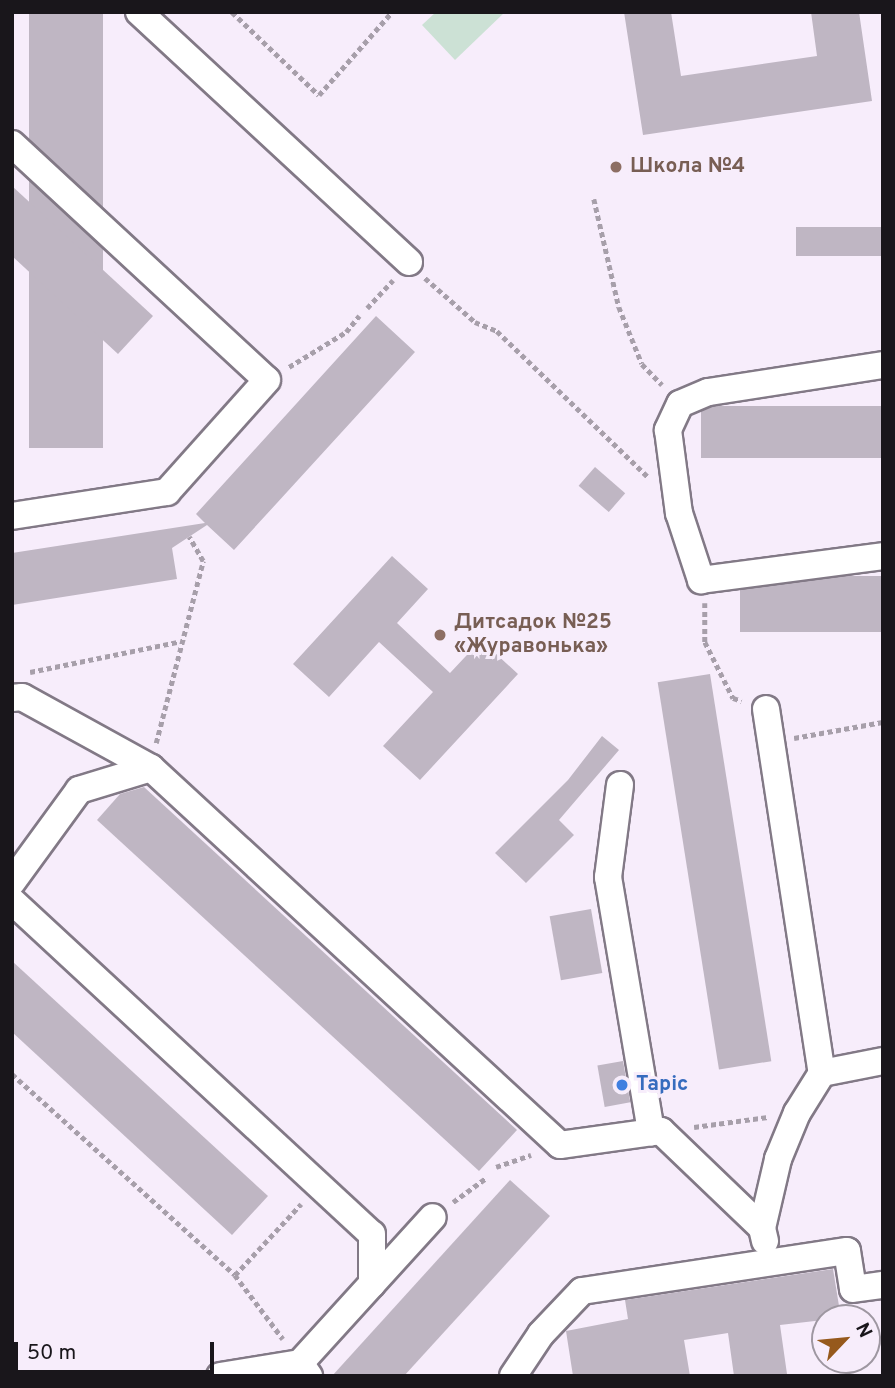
<!DOCTYPE html>
<meta charset="utf-8">
<style>
body{margin:0}
#map{position:relative;width:895px;height:1388px;overflow:hidden;background:#f7edfb;font-family:Overpass,sans-serif}
div>[style]{position:absolute}
.green>*{inset:0;background:#cce1d5}
.building>*{inset:0;background:#bfb6c3;transform-origin:0 0}
.path>*{height:4.5px;margin-top:-2.25px;transform-origin:0;background:repeating-linear-gradient(90deg,#a79faa 0 5px,transparent 0 8.5px)}
.roads{filter:drop-shadow(2px 0 #827986) drop-shadow(-2px 0 #827986) drop-shadow(0 2px #827986) drop-shadow(0 -2px #827986)}
.minor>*{height:26px;margin:-13px;padding:0 13px;transform-origin:13px;border-radius:13px;background:#fff}
.dots>*{width:19px;height:19px;translate:-50% -50%;box-sizing:border-box;border:4px solid #f7edfb;border-radius:50%}
span{translate:-50% -50%;white-space:nowrap;text-align:center;line-height:1.15;-webkit-text-stroke:6px #f7edfb;paint-order:stroke}
.education-label{font-size:21px;color:#785e54;font-weight:700}
.left{translate:0 -50%;text-align:left}
.shop-label{font-size:21px;color:#366cbe;font-weight:700}
.frame{position:absolute;inset:0;border:14px solid #19161b;pointer-events:none}
.north{position:absolute;left:811px;top:1304px;width:70px;height:70px;box-sizing:border-box;background:#f7edfb;border:2px solid #9e97a1;border-radius:50%;rotate:64deg;font-size:19px;font-weight:700;line-height:28px;text-align:center;color:#19161b}
.north::after{content:'';display:block;margin:auto;width:24px;height:32px;background:#96591c;clip-path:polygon(50% 0,100% 100%,50% 72%,0 100%)}
.scale{position:absolute;left:14px;top:1342px;width:200px;height:32px;box-sizing:border-box;border:4px solid #19161b;border-top:0;padding-left:9px;font-size:21px;line-height:24px;white-space:nowrap;color:#19161b;-webkit-text-stroke:5px #f7edfb;paint-order:stroke}
</style>
<div id="map">
<div class="green">
<i style="clip-path:polygon(436px 12px,505px 12px,455px 60px,422px 25px)"></i>
</div>
<div class="building">
<i style="left:29px;top:12px;width:74px;height:436px"></i>
<i style="clip-path:polygon(624px 12px,671px 12px,681px 76px,817px 56px,811px 12px,859px 12px,872px 101px,643px 135px)"></i>
<i style="clip-path:polygon(12px 186px,153px 316px,118px 354px,12px 256px)"></i>
<i style="left:883px;top:227px;width:29px;height:87px;rotate:90deg"></i>
<i style="clip-path:polygon(376px 316px,415px 352px,234px 550px,207px 525px,172px 548px,177px 579px,12px 605px,12px 553px,205px 523px,196px 514px)"></i>
<i style="left:883px;top:406px;width:52px;height:182px;rotate:90deg"></i>
<i style="left:595px;top:467px;width:40px;height:25px;rotate:41deg"></i>
<i style="clip-path:polygon(392px 556px,428px 589px,397px 623px,450px 673px,481px 640px,518px 674px,420px 780px,383px 746px,433px 692px,379px 642px,329px 697px,293px 664px)"></i>
<i style="left:883px;top:576px;width:56px;height:143px;rotate:90deg"></i>
<i style="left:710px;top:674px;width:392px;height:53px;rotate:81deg"></i>
<i style="clip-path:polygon(602px 736px,619px 750px,559px 820px,574px 835px,526px 883px,495px 853px,568px 780px)"></i>
<i style="clip-path:polygon(144px 787px,517px 1130px,479px 1171px,97px 820px,120px 794px)"></i>
<i style="left:591px;top:909px;width:65px;height:42px;rotate:80deg"></i>
<i style="clip-path:polygon(12px 961px,268px 1196px,232px 1235px,12px 1032px)"></i>
<i style="left:623px;top:1061px;width:42px;height:26px;rotate:80deg"></i>
<i style="clip-path:polygon(510px 1180px,550px 1216px,404px 1376px,332px 1376px)"></i>
<i style="clip-path:polygon(833px 1269px,841px 1318px,780px 1325px,787px 1374px,734px 1376px,728px 1333px,684px 1340px,690px 1376px,573px 1376px,566px 1331px,628px 1319px,625px 1300px)"></i>
</div>
<div class="path">
<i style="left:232px;top:12px;width:120px;rotate:43.7deg"></i>
<i style="left:319px;top:95px;width:111px;rotate:-48.7deg"></i>
<i style="left:594px;top:199px;width:111px;rotate:77deg"></i>
<i style="left:619px;top:307px;width:61px;rotate:68deg"></i>
<i style="left:642px;top:364px;width:29px;rotate:46deg"></i>
<i style="left:425px;top:278px;width:67px;rotate:41.3deg"></i>
<i style="left:475px;top:322px;width:24px;rotate:22deg"></i>
<i style="left:497px;top:331px;width:209px;rotate:44deg"></i>
<i style="left:367px;top:308px;width:38px;rotate:-47deg"></i>
<i style="left:289px;top:367px;width:67px;rotate:-31.6deg"></i>
<i style="left:346px;top:332px;width:21px;rotate:-51deg"></i>
<i style="left:705px;top:603px;width:39px;rotate:90deg"></i>
<i style="left:705px;top:642px;width:63px;rotate:63.4deg"></i>
<i style="left:733px;top:698px;width:9px;rotate:18deg"></i>
<i style="left:30px;top:672px;width:151px;rotate:-11.5deg"></i>
<i style="left:794px;top:738px;width:90px;rotate:-10.2deg"></i>
<i style="left:156px;top:743px;width:188px;rotate:-75.5deg"></i>
<i style="left:203px;top:561px;width:28px;rotate:-120deg"></i>
<i style="left:12px;top:1074px;width:300px;rotate:42deg"></i>
<i style="left:235px;top:1275px;width:97px;rotate:-47.1deg"></i>
<i style="left:694px;top:1127px;width:75px;rotate:-7.7deg"></i>
<i style="left:496px;top:1167px;width:37px;rotate:-19deg"></i>
<i style="left:453px;top:1202px;width:41px;rotate:-36deg"></i>
<i style="left:235px;top:1275px;width:80px;rotate:53.1deg"></i>
</div>
<div class="roads">
<div class="minor">
<i style="left:139px;top:12px;width:368px;rotate:42.8deg"></i>
<i style="left:12px;top:144px;width:347px;rotate:42.8deg"></i>
<i style="left:267px;top:380px;width:150px;rotate:131.8deg"></i>
<i style="left:167px;top:492px;width:157px;rotate:171.2deg"></i>
<i style="left:883px;top:365px;width:177px;rotate:171.2deg"></i>
<i style="left:708px;top:392px;width:30px;rotate:157deg"></i>
<i style="left:680px;top:404px;width:29px;rotate:115deg"></i>
<i style="left:668px;top:430px;width:84px;rotate:82.5deg"></i>
<i style="left:679px;top:513px;width:71px;rotate:71.8deg"></i>
<i style="left:701px;top:580px;width:184px;rotate:-7.5deg"></i>
<i style="left:12px;top:698px;width:10px;rotate:-6deg"></i>
<i style="left:22px;top:697px;width:147px;rotate:28.8deg"></i>
<i style="left:151px;top:768px;width:556px;rotate:42.67deg"></i>
<i style="left:560px;top:1145px;width:102px;rotate:-7.9deg"></i>
<i style="left:661px;top:1131px;width:140px;rotate:43.8deg"></i>
<i style="left:766px;top:709px;width:368px;rotate:81.3deg"></i>
<i style="left:620px;top:785px;width:93px;rotate:97.4deg"></i>
<i style="left:608px;top:877px;width:259px;rotate:80.4deg"></i>
<i style="left:12px;top:882px;width:114px;rotate:-53.9deg"></i>
<i style="left:79px;top:790px;width:75px;rotate:-17deg"></i>
<i style="left:12px;top:901px;width:490px;rotate:42.8deg"></i>
<i style="left:372px;top:1234px;width:50px;rotate:90deg"></i>
<i style="left:765px;top:1241px;width:13px;rotate:-103deg"></i>
<i style="left:762px;top:1228px;width:71px;rotate:-76.9deg"></i>
<i style="left:778px;top:1159px;width:50px;rotate:-67.6deg"></i>
<i style="left:797px;top:1113px;width:47px;rotate:-58deg"></i>
<i style="left:822px;top:1073px;width:62px;rotate:-11.1deg"></i>
<i style="left:300px;top:1363px;width:197px;rotate:-47.7deg"></i>
<i style="left:220px;top:1376px;width:81px;rotate:-9.2deg"></i>
<i style="left:300px;top:1363px;width:16px;rotate:55deg"></i>
<i style="left:513px;top:1376px;width:50px;rotate:-56.3deg"></i>
<i style="left:541px;top:1334px;width:59px;rotate:-46.4deg"></i>
<i style="left:582px;top:1291px;width:268px;rotate:-8.6deg"></i>
<i style="left:847px;top:1251px;width:38px;rotate:81deg"></i>
<i style="left:853px;top:1289px;width:30px;rotate:-8deg"></i>
</div>
</div>
<div class="dots">
<i style="left:616px;top:167px;background:#8d6e63"></i>
<i style="left:440px;top:635px;background:#8d6e63"></i>
<i style="left:622px;top:1085px;background:#3f7fe0"></i>
</div>
<div class="education-label">
<span class="left" style="left:630px;top:167px">Школа №4</span>
<span class="left" style="left:454px;top:635px">Дитсадок №25<br>«Журавонька»</span>
</div>
<div class="shop-label">
<span class="left" style="left:636px;top:1085px">Таріс</span>
</div>
<div class="frame"></div>
<div class="north">N</div>
<div class="scale">50 m</div>
</div>
